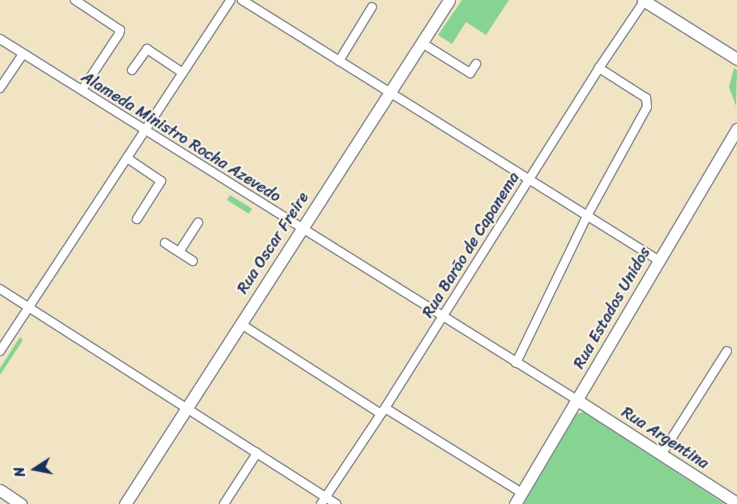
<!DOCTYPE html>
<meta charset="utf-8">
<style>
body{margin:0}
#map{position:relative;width:737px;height:504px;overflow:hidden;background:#f0e4c5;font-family:Sriracha,sans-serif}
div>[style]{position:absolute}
.green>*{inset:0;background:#87d492;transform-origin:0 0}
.roads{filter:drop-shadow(1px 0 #868a92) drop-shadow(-1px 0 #868a92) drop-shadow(0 1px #868a92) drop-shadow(0 -1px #868a92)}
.street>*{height:8px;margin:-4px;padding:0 4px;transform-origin:4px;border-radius:4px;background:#fff}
.secondary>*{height:11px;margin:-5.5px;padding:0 5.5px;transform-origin:5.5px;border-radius:5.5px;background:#fff}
span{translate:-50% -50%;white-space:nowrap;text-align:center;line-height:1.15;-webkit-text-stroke:4px #fcf5e5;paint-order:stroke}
.street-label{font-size:16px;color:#1b2f5e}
.north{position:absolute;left:10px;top:444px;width:50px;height:50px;-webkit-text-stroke:4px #fcf5e5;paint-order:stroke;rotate:259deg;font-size:14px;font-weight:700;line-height:20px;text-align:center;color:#1b2f5e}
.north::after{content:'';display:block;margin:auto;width:18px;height:22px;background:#1b2f5e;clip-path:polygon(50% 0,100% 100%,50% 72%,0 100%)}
</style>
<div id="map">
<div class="green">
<i style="clip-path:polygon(462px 0,509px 0,486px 35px,466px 22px,452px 44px,438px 35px)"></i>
<i style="clip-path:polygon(734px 68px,737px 70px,736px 106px,729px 87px)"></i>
<i style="clip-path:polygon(201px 146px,211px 154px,217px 155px,213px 162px,197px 152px)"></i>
<i style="left:230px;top:195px;width:26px;height:6px;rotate:32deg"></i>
<i style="clip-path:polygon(20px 337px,23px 340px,0 375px,0 368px)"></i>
<i style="clip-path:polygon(584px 412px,725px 504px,522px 504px,573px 415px)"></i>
</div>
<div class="roads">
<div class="street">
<i style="left:75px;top:0;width:54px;rotate:33.7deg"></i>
<i style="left:120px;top:30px;width:4px;rotate:104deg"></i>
<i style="left:119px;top:34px;width:67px;rotate:123.5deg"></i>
<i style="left:242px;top:0;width:492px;rotate:32deg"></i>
<i style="left:0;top:39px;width:681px;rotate:32.03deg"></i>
<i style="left:422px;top:43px;width:57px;rotate:32deg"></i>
<i style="left:470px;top:73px;width:11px;rotate:-56deg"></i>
<i style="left:339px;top:61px;width:63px;rotate:-58.6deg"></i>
<i style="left:132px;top:70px;width:26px;rotate:-54deg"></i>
<i style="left:147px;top:49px;width:43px;rotate:33.7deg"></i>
<i style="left:0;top:88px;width:41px;rotate:-55.9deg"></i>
<i style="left:127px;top:158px;width:41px;rotate:34.1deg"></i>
<i style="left:161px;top:181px;width:45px;rotate:122.3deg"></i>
<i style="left:165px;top:243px;width:33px;rotate:33deg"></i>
<i style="left:179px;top:252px;width:35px;rotate:-57deg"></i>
<i style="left:0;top:289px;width:399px;rotate:32.6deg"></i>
<i style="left:241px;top:324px;width:166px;rotate:32.7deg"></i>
<i style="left:0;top:351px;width:420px;rotate:-56.7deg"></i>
<i style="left:516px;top:363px;width:163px;rotate:-64.2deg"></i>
<i style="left:587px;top:216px;width:124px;rotate:-61.2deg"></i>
<i style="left:647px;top:107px;width:9px;rotate:-96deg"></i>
<i style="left:646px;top:98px;width:56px;rotate:-147.4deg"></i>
<i style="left:385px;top:408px;width:161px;rotate:31.8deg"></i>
<i style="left:661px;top:455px;width:123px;rotate:-57.6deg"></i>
<i style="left:224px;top:504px;width:61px;rotate:-57.1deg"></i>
<i style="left:321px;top:504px;width:115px;rotate:-56.3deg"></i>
<i style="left:385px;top:408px;width:402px;rotate:-57.8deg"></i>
<i style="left:599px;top:68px;width:82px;rotate:-55.9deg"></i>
</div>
<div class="secondary">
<i style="left:643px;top:0;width:111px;rotate:32.1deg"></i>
<i style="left:577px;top:400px;width:190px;rotate:32.8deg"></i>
<i style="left:0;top:490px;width:25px;rotate:34deg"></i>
<i style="left:125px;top:504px;width:599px;rotate:-57.26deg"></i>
<i style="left:515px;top:504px;width:436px;rotate:-59.4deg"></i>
</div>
</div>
<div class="street-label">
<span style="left:181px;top:137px;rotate:32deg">Alameda Ministro Rocha Azevedo</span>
<span style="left:273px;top:243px;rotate:-57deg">Rua Oscar Freire</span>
<span style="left:471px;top:245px;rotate:-58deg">Rua Barão de Capanema</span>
<span style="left:612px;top:308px;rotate:-60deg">Rua Estados Unidos</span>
<span style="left:665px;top:438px;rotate:33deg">Rua Argentina</span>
</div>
<div class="north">N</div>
</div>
